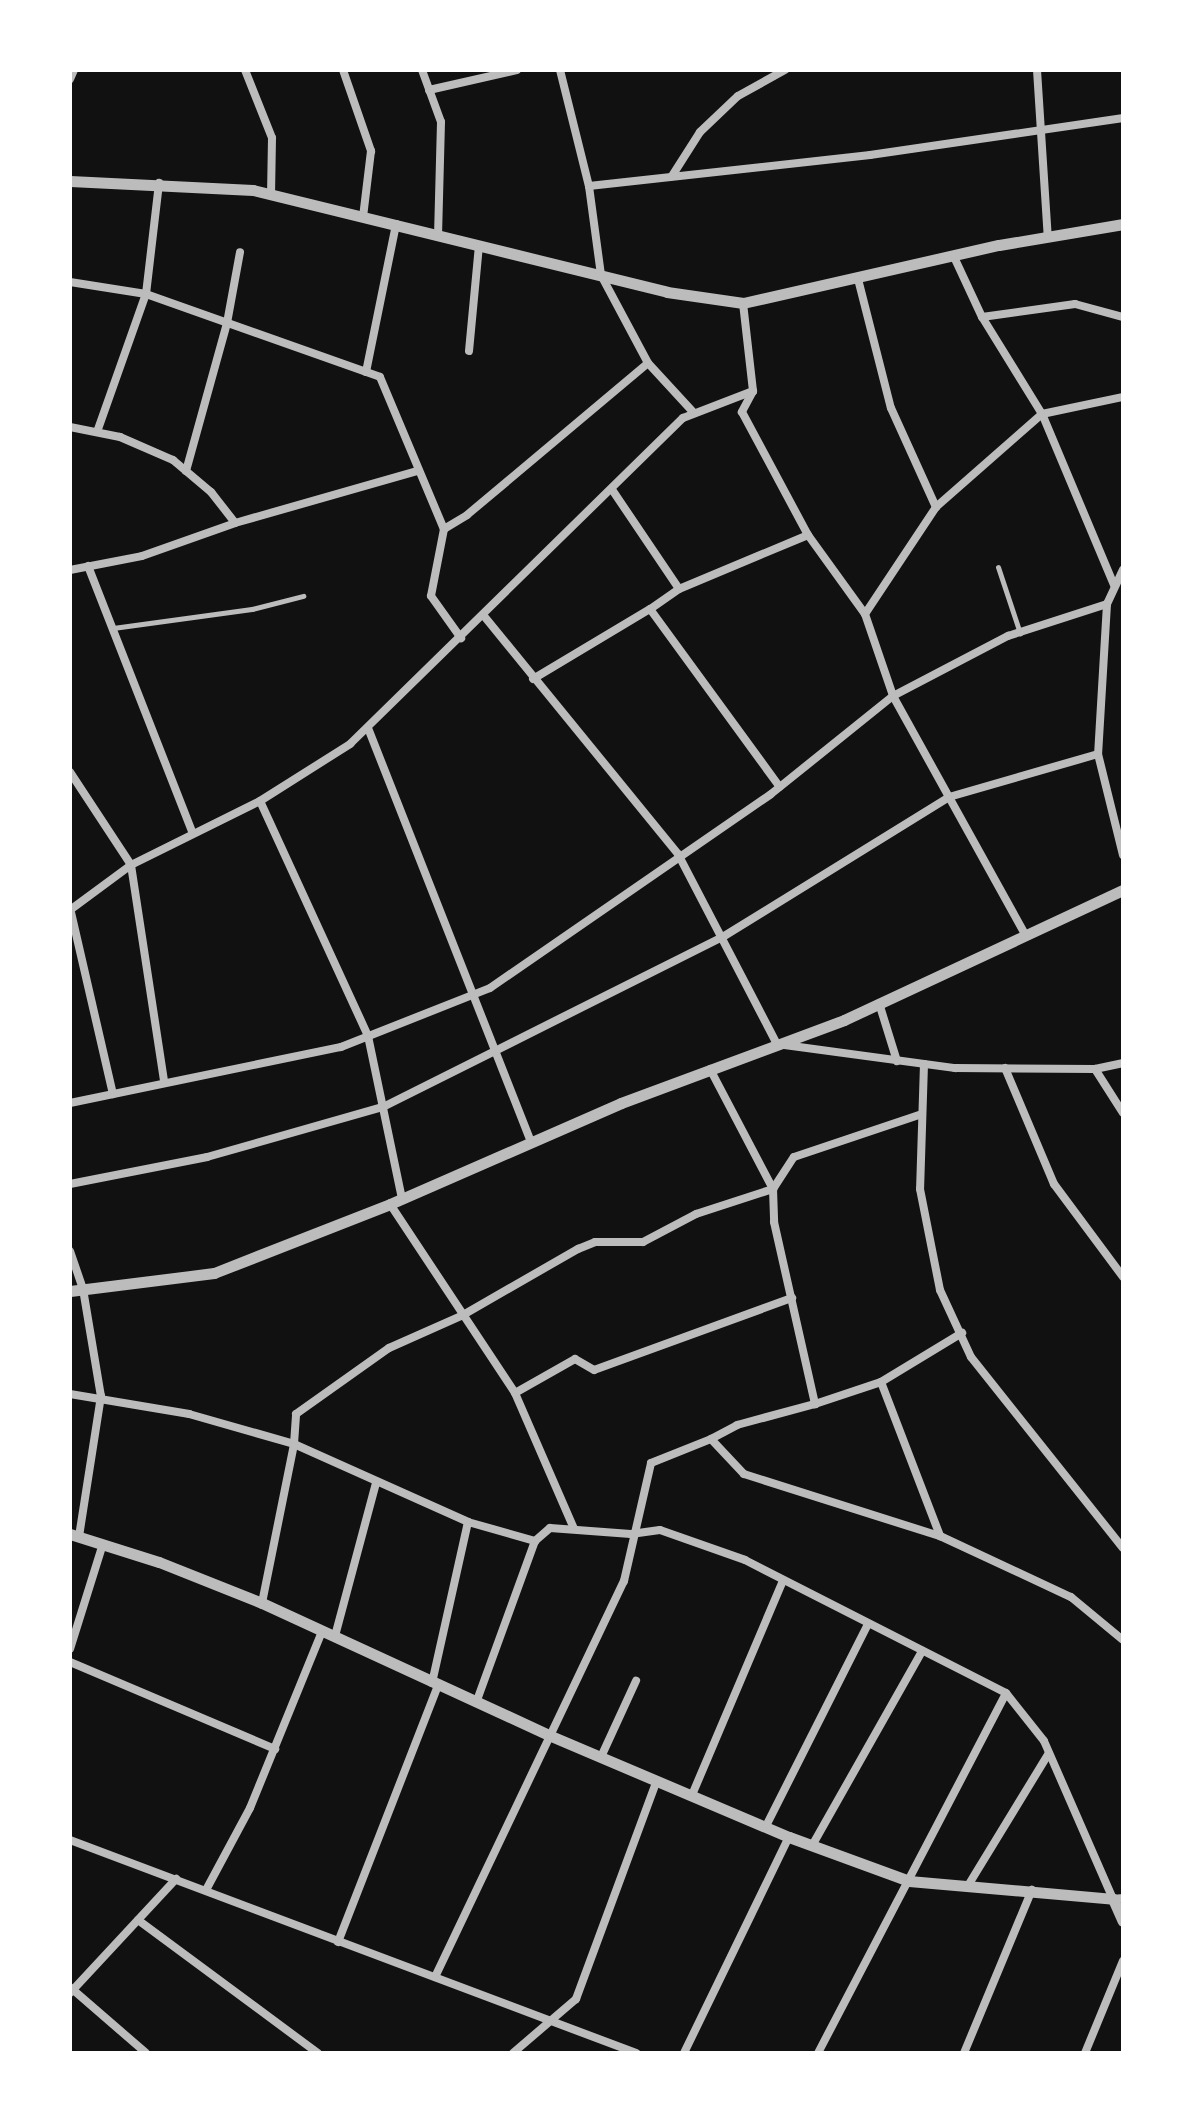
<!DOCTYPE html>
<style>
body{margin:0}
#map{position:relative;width:1193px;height:2123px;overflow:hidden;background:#111;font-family:Arial,sans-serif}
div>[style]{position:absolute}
.service>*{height:5px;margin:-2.5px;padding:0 2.5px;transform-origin:2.5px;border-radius:2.5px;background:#bcbcbc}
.minor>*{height:8px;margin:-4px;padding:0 4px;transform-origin:4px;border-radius:4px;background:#bcbcbc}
.tertiary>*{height:11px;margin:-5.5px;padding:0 5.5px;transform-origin:5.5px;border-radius:5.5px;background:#bcbcbc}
span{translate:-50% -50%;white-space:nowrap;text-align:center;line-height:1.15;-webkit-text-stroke:6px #fff;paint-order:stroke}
.frame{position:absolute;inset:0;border:72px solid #fff;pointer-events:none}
</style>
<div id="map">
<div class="service">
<i style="left:998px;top:567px;width:70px;rotate:71.6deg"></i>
<i style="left:113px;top:628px;width:140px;rotate:-7.8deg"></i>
<i style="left:252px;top:609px;width:53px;rotate:-14.3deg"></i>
</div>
<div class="minor">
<i style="left:245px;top:70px;width:73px;rotate:68.3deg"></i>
<i style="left:272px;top:138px;width:57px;rotate:91deg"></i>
<i style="left:343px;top:70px;width:86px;rotate:70.9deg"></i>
<i style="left:371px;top:151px;width:66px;rotate:96.9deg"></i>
<i style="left:422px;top:70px;width:55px;rotate:69.9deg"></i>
<i style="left:441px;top:122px;width:113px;rotate:91.5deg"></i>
<i style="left:560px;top:70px;width:120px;rotate:76deg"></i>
<i style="left:1037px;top:70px;width:168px;rotate:86.3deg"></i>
<i style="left:70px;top:79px;width:10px;rotate:-66deg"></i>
<i style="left:429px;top:90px;width:90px;rotate:-12.8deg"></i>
<i style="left:672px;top:176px;width:52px;rotate:-57.5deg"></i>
<i style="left:700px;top:132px;width:52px;rotate:-43.5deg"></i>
<i style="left:738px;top:96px;width:54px;rotate:-29deg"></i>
<i style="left:858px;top:279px;width:133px;rotate:75.7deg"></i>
<i style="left:891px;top:408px;width:109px;rotate:65.6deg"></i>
<i style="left:936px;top:507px;width:141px;rotate:-41.3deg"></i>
<i style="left:1042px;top:414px;width:114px;rotate:-121.7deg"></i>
<i style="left:982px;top:317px;width:66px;rotate:-115deg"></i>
<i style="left:70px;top:282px;width:77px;rotate:9deg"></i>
<i style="left:146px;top:294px;width:112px;rotate:-83.3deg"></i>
<i style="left:743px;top:303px;width:89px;rotate:83.5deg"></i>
<i style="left:982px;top:317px;width:94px;rotate:-8deg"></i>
<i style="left:1075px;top:304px;width:50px;rotate:15.2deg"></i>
<i style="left:469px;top:351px;width:106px;rotate:-84.6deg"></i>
<i style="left:366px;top:372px;width:151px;rotate:-78.5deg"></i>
<i style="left:753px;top:391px;width:24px;rotate:118deg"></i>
<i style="left:742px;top:412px;width:140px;rotate:61.8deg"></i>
<i style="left:808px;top:535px;width:97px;rotate:54.2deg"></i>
<i style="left:865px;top:614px;width:87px;rotate:71.1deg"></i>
<i style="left:893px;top:696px;width:274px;rotate:61deg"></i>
<i style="left:694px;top:413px;width:68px;rotate:-132.6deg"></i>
<i style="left:648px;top:363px;width:100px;rotate:-118.1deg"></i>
<i style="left:601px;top:275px;width:90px;rotate:-97.7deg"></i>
<i style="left:589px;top:186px;width:283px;rotate:-6.3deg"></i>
<i style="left:870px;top:155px;width:256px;rotate:-8.3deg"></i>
<i style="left:70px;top:427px;width:51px;rotate:11.3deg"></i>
<i style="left:120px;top:437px;width:58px;rotate:23.5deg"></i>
<i style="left:173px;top:460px;width:50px;rotate:40.1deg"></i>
<i style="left:211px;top:492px;width:39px;rotate:52deg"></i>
<i style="left:97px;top:432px;width:146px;rotate:-70.5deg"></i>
<i style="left:146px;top:294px;width:248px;rotate:19.5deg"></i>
<i style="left:380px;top:377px;width:165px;rotate:67.2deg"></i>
<i style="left:444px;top:529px;width:68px;rotate:101deg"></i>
<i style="left:431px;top:596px;width:52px;rotate:54.5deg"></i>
<i style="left:186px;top:471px;width:154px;rotate:-74.5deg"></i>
<i style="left:227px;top:323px;width:72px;rotate:-79.6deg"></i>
<i style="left:613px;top:491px;width:118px;rotate:56deg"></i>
<i style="left:679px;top:589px;width:140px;rotate:-22.7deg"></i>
<i style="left:444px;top:529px;width:27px;rotate:-31deg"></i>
<i style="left:467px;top:515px;width:236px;rotate:-40deg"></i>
<i style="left:88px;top:566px;width:285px;rotate:68.6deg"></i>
<i style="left:70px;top:570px;width:73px;rotate:-11deg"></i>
<i style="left:142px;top:556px;width:99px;rotate:-19.5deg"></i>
<i style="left:235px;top:523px;width:189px;rotate:-15.9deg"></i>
<i style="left:1114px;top:585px;width:186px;rotate:-112.8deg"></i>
<i style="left:1042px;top:414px;width:83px;rotate:-11.9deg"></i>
<i style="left:679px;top:589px;width:35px;rotate:145deg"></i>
<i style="left:650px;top:609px;width:220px;rotate:53.9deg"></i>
<i style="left:1107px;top:604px;width:38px;rotate:-65deg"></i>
<i style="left:865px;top:614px;width:128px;rotate:-56.4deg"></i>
<i style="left:484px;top:616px;width:307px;rotate:50.8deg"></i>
<i style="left:678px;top:854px;width:214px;rotate:62.5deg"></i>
<i style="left:777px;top:1044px;width:180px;rotate:7.7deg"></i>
<i style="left:955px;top:1068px;width:140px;rotate:0.4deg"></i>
<i style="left:1095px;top:1069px;width:29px;rotate:-12deg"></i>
<i style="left:533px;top:679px;width:136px;rotate:-30.9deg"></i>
<i style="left:368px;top:728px;width:443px;rotate:68.5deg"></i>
<i style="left:70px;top:772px;width:111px;rotate:56.7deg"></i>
<i style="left:131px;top:865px;width:218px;rotate:81.3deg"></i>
<i style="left:260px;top:801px;width:259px;rotate:65.3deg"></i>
<i style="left:368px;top:1036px;width:167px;rotate:78.2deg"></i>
<i style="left:70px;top:908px;width:191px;rotate:77deg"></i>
<i style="left:70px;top:910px;width:76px;rotate:-36.4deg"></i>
<i style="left:131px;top:865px;width:144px;rotate:-26.4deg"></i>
<i style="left:260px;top:801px;width:107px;rotate:-32.3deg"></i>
<i style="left:350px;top:744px;width:466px;rotate:-44.4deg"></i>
<i style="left:683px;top:418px;width:75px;rotate:-21.1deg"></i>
<i style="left:879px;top:1003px;width:61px;rotate:72.8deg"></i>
<i style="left:924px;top:1064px;width:125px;rotate:91.8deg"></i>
<i style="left:920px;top:1189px;width:103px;rotate:78.8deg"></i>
<i style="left:940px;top:1290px;width:74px;rotate:65.2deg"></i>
<i style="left:971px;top:1357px;width:244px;rotate:51.5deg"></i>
<i style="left:1005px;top:1068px;width:126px;rotate:67.1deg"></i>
<i style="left:1054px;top:1184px;width:116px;rotate:53.4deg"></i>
<i style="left:710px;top:1069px;width:136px;rotate:62.3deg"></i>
<i style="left:773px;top:1189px;width:33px;rotate:88deg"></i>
<i style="left:774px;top:1222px;width:187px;rotate:77.3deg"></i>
<i style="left:815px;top:1404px;width:70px;rotate:-18.4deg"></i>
<i style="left:881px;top:1382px;width:95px;rotate:-31.2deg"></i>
<i style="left:1095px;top:1069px;width:52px;rotate:57.5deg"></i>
<i style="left:70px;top:1103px;width:277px;rotate:-11.7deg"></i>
<i style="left:341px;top:1047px;width:160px;rotate:-21.6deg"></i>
<i style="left:490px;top:988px;width:341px;rotate:-34.6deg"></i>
<i style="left:771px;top:794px;width:156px;rotate:-38.8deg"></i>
<i style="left:893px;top:696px;width:130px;rotate:-27.6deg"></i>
<i style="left:1008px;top:636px;width:104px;rotate:-17.9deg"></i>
<i style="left:1107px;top:604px;width:150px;rotate:93.4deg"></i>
<i style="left:1098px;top:754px;width:104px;rotate:76.1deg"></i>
<i style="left:70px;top:1184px;width:140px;rotate:-11.1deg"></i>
<i style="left:207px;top:1157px;width:183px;rotate:-15.9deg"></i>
<i style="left:383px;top:1107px;width:378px;rotate:-26.6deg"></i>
<i style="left:721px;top:938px;width:268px;rotate:-31.7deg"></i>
<i style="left:949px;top:797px;width:155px;rotate:-16.1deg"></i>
<i style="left:390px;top:1204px;width:227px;rotate:56.5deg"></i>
<i style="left:515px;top:1393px;width:69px;rotate:-29.5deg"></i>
<i style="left:575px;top:1359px;width:22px;rotate:30deg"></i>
<i style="left:594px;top:1370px;width:211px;rotate:-20deg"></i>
<i style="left:70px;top:1251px;width:40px;rotate:71.1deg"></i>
<i style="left:83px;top:1289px;width:109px;rotate:80.5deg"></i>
<i style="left:101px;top:1396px;width:143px;rotate:98.9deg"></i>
<i style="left:881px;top:1382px;width:165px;rotate:69deg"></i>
<i style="left:940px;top:1536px;width:145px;rotate:25deg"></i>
<i style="left:1071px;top:1597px;width:67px;rotate:39.6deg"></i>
<i style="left:515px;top:1393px;width:148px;rotate:66.5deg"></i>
<i style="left:70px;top:1394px;width:121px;rotate:9.5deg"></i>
<i style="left:189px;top:1414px;width:109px;rotate:15.9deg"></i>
<i style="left:294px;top:1444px;width:191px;rotate:24.1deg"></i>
<i style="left:468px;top:1522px;width:70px;rotate:15.8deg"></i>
<i style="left:535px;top:1541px;width:20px;rotate:-41deg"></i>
<i style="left:550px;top:1528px;width:81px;rotate:4.2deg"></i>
<i style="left:631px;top:1534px;width:29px;rotate:-8deg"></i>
<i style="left:660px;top:1530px;width:90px;rotate:19.4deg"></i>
<i style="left:745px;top:1560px;width:293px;rotate:27deg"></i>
<i style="left:1006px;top:1693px;width:61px;rotate:51.6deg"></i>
<i style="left:1044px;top:1741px;width:172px;rotate:66.4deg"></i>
<i style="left:1113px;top:1899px;width:10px;rotate:-6deg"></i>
<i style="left:711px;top:1439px;width:30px;rotate:-28deg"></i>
<i style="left:737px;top:1425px;width:81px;rotate:-15.1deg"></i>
<i style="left:262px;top:1603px;width:162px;rotate:-78.6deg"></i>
<i style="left:294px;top:1444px;width:30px;rotate:-86deg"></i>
<i style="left:296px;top:1414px;width:114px;rotate:-35.4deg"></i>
<i style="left:389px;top:1348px;width:81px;rotate:-24deg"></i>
<i style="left:463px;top:1315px;width:133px;rotate:-29.9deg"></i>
<i style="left:578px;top:1249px;width:18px;rotate:-22deg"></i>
<i style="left:595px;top:1242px;width:48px"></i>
<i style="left:643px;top:1242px;width:60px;rotate:-27.8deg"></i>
<i style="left:696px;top:1214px;width:81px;rotate:-18deg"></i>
<i style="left:773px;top:1189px;width:38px;rotate:-57deg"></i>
<i style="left:794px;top:1157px;width:135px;rotate:-18.6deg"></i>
<i style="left:335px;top:1636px;width:158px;rotate:-75deg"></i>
<i style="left:70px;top:1649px;width:110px;rotate:-72.6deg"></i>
<i style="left:70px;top:1662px;width:223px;rotate:23deg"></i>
<i style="left:432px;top:1683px;width:165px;rotate:-77.4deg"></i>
<i style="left:476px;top:1703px;width:172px;rotate:-70deg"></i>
<i style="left:601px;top:1757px;width:84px;rotate:-65.3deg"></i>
<i style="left:692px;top:1795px;width:233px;rotate:-67deg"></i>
<i style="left:766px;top:1826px;width:226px;rotate:-63.2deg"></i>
<i style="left:70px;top:1840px;width:605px;rotate:20.62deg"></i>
<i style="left:813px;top:1844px;width:222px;rotate:-60.5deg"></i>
<i style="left:969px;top:1884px;width:153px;rotate:-58.6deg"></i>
<i style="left:206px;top:1890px;width:93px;rotate:-61.8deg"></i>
<i style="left:250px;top:1808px;width:190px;rotate:-67.8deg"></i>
<i style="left:138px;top:1920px;width:224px;rotate:36.5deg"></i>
<i style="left:338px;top:1942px;width:275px;rotate:-68.7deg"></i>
<i style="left:435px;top:1977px;width:439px;rotate:-64.5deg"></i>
<i style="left:624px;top:1581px;width:121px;rotate:-77.1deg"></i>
<i style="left:651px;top:1463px;width:65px;rotate:-21.8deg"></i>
<i style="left:711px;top:1439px;width:48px;rotate:46.7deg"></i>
<i style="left:744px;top:1474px;width:206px;rotate:17.6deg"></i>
<i style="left:71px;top:1988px;width:99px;rotate:40.9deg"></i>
<i style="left:70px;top:1993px;width:156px;rotate:-47.1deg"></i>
<i style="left:513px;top:2053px;width:83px;rotate:-40.6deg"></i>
<i style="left:576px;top:1999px;width:233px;rotate:-69.7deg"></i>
<i style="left:684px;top:2053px;width:240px;rotate:-64.1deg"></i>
<i style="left:818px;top:2053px;width:406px;rotate:-62.4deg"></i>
<i style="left:964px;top:2053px;width:177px;rotate:-67.4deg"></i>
<i style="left:1085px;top:2053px;width:100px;rotate:-67.6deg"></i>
</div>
<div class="tertiary">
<i style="left:70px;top:181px;width:183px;rotate:2.8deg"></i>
<i style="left:253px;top:190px;width:426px;rotate:13.8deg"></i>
<i style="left:667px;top:292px;width:77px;rotate:8.2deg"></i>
<i style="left:743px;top:303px;width:262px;rotate:-12.8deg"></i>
<i style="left:999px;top:245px;width:126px;rotate:-9.6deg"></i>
<i style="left:70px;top:1291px;width:145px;rotate:-7.1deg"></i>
<i style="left:214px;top:1273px;width:189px;rotate:-21.4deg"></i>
<i style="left:390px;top:1204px;width:252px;rotate:-23.6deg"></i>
<i style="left:621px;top:1103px;width:238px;rotate:-20.4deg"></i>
<i style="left:844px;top:1020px;width:308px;rotate:-25deg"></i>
<i style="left:70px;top:1534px;width:93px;rotate:17.5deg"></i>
<i style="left:159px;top:1562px;width:111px;rotate:21.7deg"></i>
<i style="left:262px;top:1603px;width:318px;rotate:24.7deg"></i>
<i style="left:551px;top:1736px;width:259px;rotate:23deg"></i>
<i style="left:789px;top:1837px;width:128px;rotate:20.1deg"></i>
<i style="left:909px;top:1881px;width:205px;rotate:5deg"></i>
<i style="left:1113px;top:1899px;width:24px;rotate:66deg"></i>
</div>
<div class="frame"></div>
</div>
